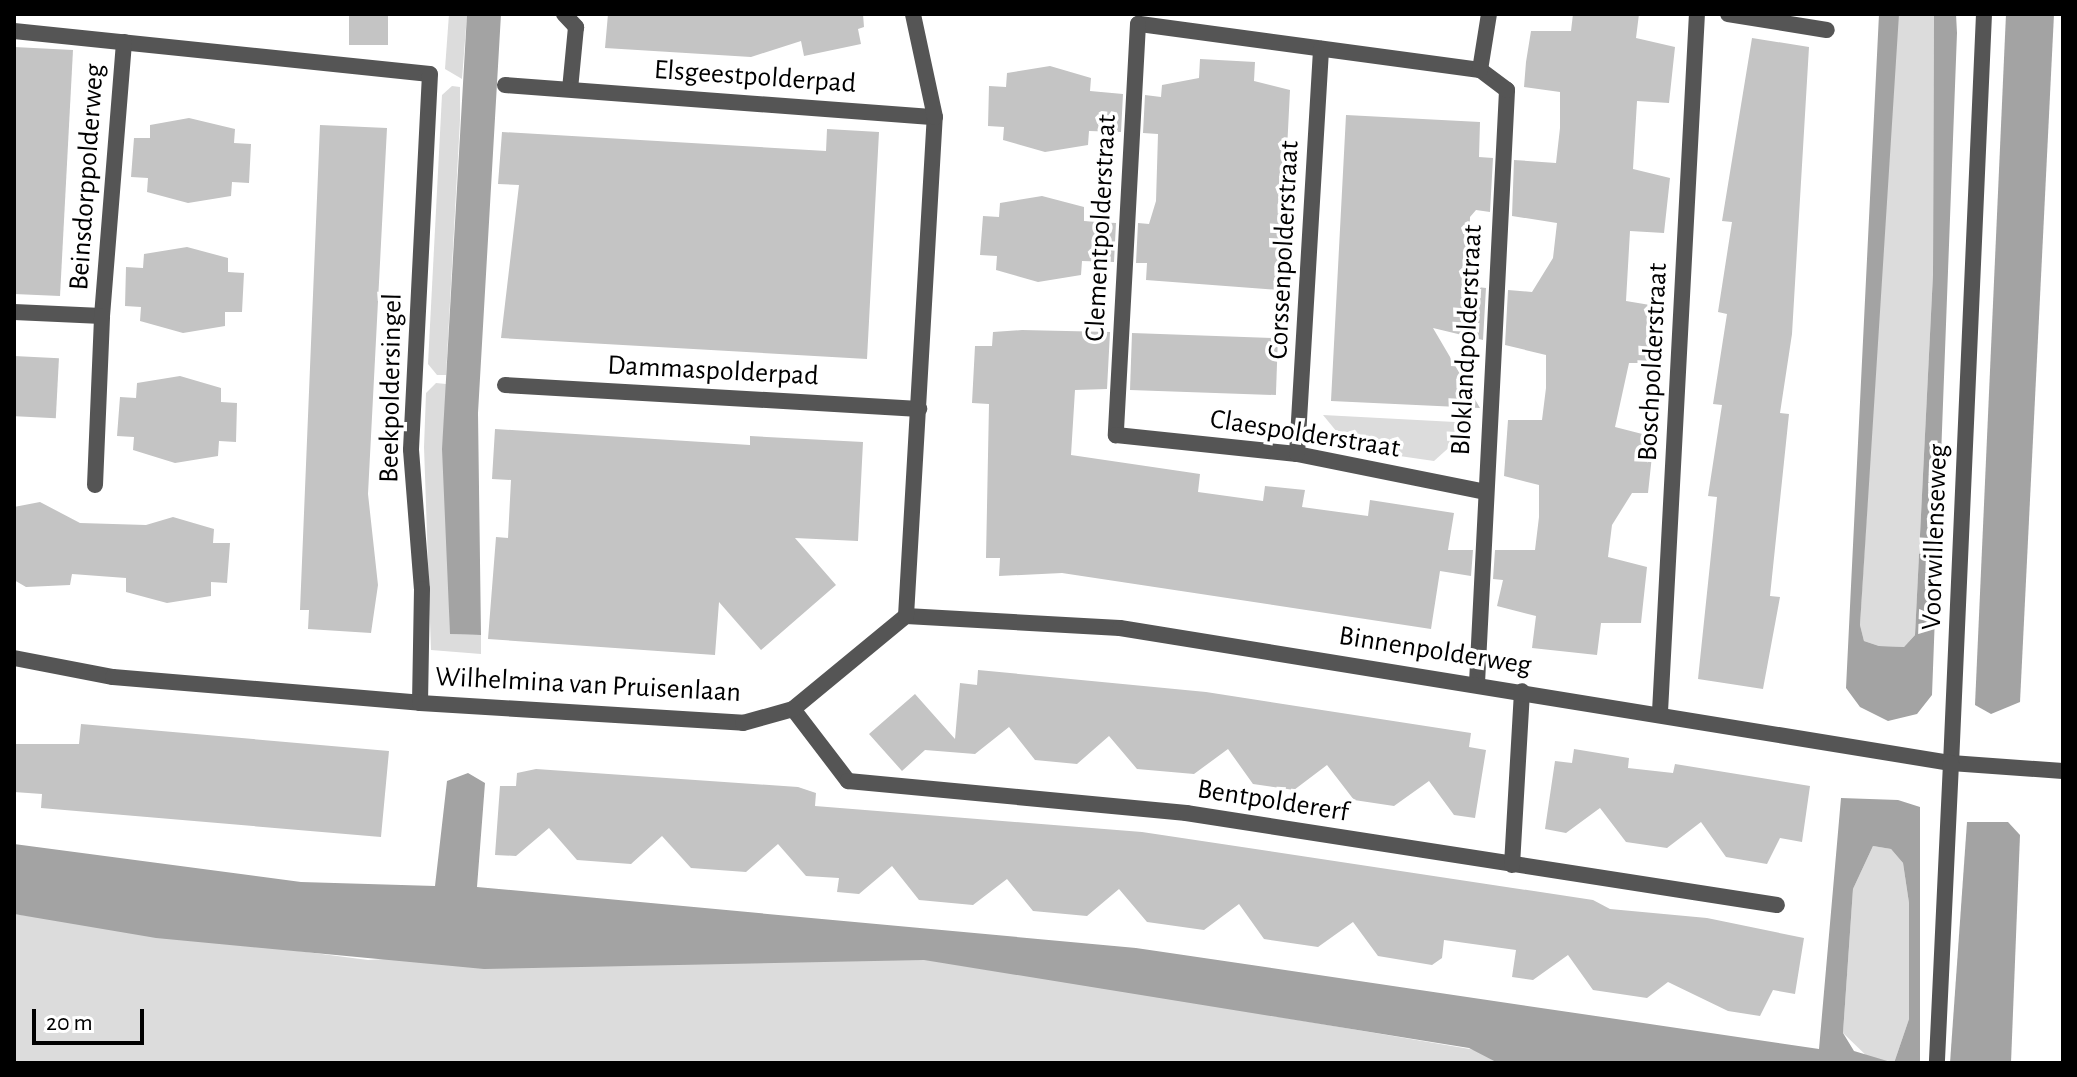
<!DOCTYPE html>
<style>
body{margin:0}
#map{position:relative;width:2077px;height:1077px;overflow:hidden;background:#fff;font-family:"Alegreya Sans",sans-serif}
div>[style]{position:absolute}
.green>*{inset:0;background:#dcdcdc}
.water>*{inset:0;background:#a3a3a3}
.building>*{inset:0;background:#c4c4c4;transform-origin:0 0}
.minor>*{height:16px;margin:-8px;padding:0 8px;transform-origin:8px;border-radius:8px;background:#555}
.tertiary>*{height:16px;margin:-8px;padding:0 8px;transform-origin:8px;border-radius:8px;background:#555}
span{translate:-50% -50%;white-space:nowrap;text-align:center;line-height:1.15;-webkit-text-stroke:7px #fff;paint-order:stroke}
.street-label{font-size:28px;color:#000}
.frame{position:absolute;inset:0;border:16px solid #000;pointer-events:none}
.scale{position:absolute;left:32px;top:1009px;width:112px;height:36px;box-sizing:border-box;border:4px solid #000;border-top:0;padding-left:10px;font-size:24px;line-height:28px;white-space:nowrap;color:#000;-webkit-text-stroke:6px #fff;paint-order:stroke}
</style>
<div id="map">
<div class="green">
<i style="clip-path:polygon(449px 14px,467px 14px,462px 79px,445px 69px)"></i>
<i style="clip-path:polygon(1934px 14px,1933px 274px,1915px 635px,1904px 647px,1879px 646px,1864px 641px,1860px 625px,1896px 15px)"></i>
<i style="clip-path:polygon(452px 86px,460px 87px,460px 120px,446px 375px,437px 375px,428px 364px,442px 95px)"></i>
<i style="clip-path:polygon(436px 383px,446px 384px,450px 634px,481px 635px,481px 654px,431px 650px,424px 447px,426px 393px)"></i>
<i style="clip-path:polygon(1323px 415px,1455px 422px,1454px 443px,1434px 461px,1351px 449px)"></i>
<i style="clip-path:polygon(1873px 846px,1891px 849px,1903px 863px,1909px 903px,1909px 1019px,1894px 1063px,1874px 1063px,1843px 1033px,1853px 889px)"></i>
<i style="clip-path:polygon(14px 914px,368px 960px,800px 936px,1553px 1063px,14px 1063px)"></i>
</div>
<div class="water">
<i style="clip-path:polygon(467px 14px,501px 14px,478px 413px,481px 635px,450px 634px,442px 449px)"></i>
<i style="clip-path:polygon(1879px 14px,1899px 14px,1860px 625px,1864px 641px,1879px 646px,1904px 647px,1915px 635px,1933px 274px,1934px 14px,1956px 14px,1957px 33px,1932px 695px,1917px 714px,1888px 721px,1860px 707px,1846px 688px)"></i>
<i style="clip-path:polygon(2006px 14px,2054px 14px,2020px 702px,1991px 714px,1975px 705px)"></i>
<i style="clip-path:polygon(evenodd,468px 773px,485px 783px,477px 887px,1136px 948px,1819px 1049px,1841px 798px,1898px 800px,1920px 807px,1920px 1063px,1498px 1063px,1469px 1048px,924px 960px,484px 969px,156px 938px,14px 914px,14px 844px,301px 882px,435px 886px,447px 781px,468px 773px,1873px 846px,1891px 849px,1903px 863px,1909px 903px,1909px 1019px,1894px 1063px,1854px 1051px,1843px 1033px,1853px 889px,1873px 846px)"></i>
<i style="clip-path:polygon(1967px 822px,2008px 822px,2020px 835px,2011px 1063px,1950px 1063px)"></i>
</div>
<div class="building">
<i style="left:349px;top:14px;width:39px;height:31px"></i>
<i style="clip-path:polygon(608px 14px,863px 14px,864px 27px,858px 29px,861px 44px,804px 56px,801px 41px,751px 57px,605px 48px)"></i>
<i style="clip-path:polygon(1573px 14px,1639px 14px,1636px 38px,1675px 47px,1669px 103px,1637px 101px,1633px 169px,1670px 178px,1664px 233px,1630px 231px,1626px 301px,1656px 306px,1650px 363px,1629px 363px,1615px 427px,1654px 437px,1648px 493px,1632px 493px,1612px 525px,1608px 557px,1647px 567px,1641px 623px,1601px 623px,1597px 655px,1532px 648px,1536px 616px,1497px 606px,1503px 580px,1493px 579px,1495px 550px,1535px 550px,1539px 517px,1539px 485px,1504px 476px,1508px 420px,1542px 420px,1546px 388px,1546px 355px,1505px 345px,1508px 290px,1532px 292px,1553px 258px,1557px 223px,1512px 216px,1514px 160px,1556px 163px,1560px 128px,1560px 92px,1524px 87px,1526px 62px,1531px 31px,1571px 31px)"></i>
<i style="clip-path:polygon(1752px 38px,1809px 47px,1792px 334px,1780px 413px,1789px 414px,1770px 596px,1780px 597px,1763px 689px,1698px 679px,1717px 497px,1708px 496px,1722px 405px,1713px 404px,1727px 314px,1718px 312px,1732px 222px,1722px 221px)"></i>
<i style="clip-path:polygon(14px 47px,73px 50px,60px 296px,14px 294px)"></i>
<i style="clip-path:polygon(1200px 59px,1255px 62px,1254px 81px,1290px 90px,1280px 290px,1146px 280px,1147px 263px,1136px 263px,1138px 223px,1149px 224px,1156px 201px,1158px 134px,1143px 133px,1145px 95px,1161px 97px,1162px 85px,1199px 78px)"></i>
<i style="clip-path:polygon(1050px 66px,1091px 78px,1090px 91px,1123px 94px,1121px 132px,1089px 131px,1088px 145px,1045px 152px,1003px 140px,1004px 127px,988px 126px,989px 86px,1006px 87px,1007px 73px)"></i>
<i style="clip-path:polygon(1346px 115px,1480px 122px,1479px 157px,1493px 158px,1490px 212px,1476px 210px,1470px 217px,1468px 286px,1486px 288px,1483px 340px,1433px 328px,1480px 408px,1331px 401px)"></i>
<i style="clip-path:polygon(189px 118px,235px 129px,234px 143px,251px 144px,249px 183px,232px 182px,231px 196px,188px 203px,147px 192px,148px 178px,131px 177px,134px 138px,150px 138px,150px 125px)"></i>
<i style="clip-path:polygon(320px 125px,387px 128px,368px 494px,378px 585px,371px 633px,308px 629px,309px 610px,300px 610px)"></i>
<i style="clip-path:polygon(827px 129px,879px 132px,867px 359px,501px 338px,519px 185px,498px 184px,502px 132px,826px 151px)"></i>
<i style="clip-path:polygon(1042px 196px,1084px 207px,1084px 221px,1116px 223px,1114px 262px,1082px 261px,1081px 275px,1038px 282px,996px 270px,997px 256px,980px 255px,983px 216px,999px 217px,1000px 203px)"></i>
<i style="clip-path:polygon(187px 247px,228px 258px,228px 272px,244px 273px,242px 312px,225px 312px,225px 326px,183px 333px,140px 321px,141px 307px,125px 306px,126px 267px,143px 268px,144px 254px)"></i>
<i style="clip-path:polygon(1022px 330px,1110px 332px,1107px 389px,1075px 390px,1071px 455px,1200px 474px,1198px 492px,1263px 501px,1265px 486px,1305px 490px,1302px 507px,1368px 516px,1370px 500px,1454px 513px,1448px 550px,1473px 550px,1471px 576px,1440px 571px,1431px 629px,1062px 573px,999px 576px,1000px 558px,986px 558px,989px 404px,972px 403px,975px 346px,992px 346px,993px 332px)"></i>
<i style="left:1132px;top:333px;width:146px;height:57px;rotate:2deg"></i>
<i style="left:14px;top:356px;width:45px;height:60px;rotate:3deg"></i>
<i style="clip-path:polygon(180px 376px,221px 388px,221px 402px,237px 403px,236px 442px,219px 441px,218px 456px,175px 463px,133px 450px,134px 437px,117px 436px,120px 397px,136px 398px,137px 383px)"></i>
<i style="clip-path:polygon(495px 429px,750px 445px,750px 436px,863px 442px,858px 541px,795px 538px,836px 585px,761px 650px,719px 602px,715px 655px,488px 639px,496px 537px,508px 538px,511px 480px,492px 479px)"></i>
<i style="clip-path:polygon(40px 502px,80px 523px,146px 525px,173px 517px,214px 529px,213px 543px,230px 543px,227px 583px,211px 582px,211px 596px,167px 603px,126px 592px,126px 578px,72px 574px,70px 585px,26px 587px,14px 580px,14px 507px)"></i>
<i style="clip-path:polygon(978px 670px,1206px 692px,1471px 733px,1469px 747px,1486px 750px,1475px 818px,1454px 815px,1429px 781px,1394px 806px,1354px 800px,1327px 765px,1294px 790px,1253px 784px,1228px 749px,1194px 774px,1137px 769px,1109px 736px,1077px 764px,1035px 760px,1009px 727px,975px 754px,925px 750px,902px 771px,869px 734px,915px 694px,955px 739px,960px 683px,977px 685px)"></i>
<i style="clip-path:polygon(81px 724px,389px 751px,381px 837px,41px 808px,42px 794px,14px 792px,14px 744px,79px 744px)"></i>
<i style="clip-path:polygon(1574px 749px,1629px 758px,1628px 768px,1673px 773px,1675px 764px,1810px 786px,1802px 842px,1780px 838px,1767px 864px,1726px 857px,1701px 822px,1667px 848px,1626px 842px,1600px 808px,1566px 833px,1545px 829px,1555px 761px,1572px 763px)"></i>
<i style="clip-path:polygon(536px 769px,798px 787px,816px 793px,815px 806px,1142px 832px,1593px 900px,1610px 909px,1707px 918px,1804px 938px,1795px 994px,1773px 990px,1760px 1016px,1728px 1011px,1668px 982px,1647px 998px,1593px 990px,1568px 955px,1533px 980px,1512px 977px,1516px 950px,1444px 940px,1442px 958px,1432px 965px,1378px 956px,1353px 922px,1318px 947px,1264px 939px,1239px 904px,1204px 930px,1147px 922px,1119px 889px,1087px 916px,1033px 911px,1007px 879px,973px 905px,919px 900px,892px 866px,859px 894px,837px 892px,839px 878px,806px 876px,778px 844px,746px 872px,691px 868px,662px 836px,631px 864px,577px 860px,549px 828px,516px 856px,495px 855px,500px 786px,516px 786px,517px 773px)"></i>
</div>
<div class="minor">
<i style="left:564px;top:14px;width:18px;rotate:47deg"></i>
<i style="left:576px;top:27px;width:62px;rotate:95.5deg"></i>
<i style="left:1728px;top:14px;width:100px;rotate:9.2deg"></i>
<i style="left:1984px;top:14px;width:750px;rotate:92.52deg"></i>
<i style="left:1951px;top:763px;width:112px;rotate:4.1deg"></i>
<i style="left:14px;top:31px;width:418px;rotate:5.9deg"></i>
<i style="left:430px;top:74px;width:376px;rotate:92.9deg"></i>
<i style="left:411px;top:450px;width:139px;rotate:85.5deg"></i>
<i style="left:422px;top:589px;width:114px;rotate:91deg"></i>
<i style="left:1480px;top:70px;width:345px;rotate:-172.3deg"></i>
<i style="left:1138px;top:24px;width:412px;rotate:93.1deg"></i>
<i style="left:1116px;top:435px;width:182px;rotate:6deg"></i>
<i style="left:1297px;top:454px;width:192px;rotate:11.4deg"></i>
<i style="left:505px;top:85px;width:431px;rotate:4.3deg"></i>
<i style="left:14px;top:312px;width:88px;rotate:2.6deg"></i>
<i style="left:102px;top:316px;width:275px;rotate:-85.4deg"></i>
<i style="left:505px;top:385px;width:415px;rotate:3.3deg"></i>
<i style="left:1297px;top:454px;width:406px;rotate:-86.6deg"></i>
<i style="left:95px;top:485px;width:169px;rotate:-87.6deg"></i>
<i style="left:1477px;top:683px;width:594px;rotate:-87.1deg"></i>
<i style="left:1507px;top:90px;width:34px;rotate:-143deg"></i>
<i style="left:1480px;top:70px;width:57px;rotate:-80.9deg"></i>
<i style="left:793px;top:709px;width:91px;rotate:52.6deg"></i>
<i style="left:848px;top:781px;width:340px;rotate:5.4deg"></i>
<i style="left:1186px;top:813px;width:598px;rotate:8.85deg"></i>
<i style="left:1660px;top:712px;width:699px;rotate:-86.97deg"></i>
<i style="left:1512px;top:865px;width:174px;rotate:-86.7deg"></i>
</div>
<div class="tertiary">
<i style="left:906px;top:616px;width:214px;rotate:3.2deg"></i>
<i style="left:1120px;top:628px;width:842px;rotate:9.23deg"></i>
<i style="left:1951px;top:763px;width:300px;rotate:92.7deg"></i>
<i style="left:14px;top:658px;width:101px;rotate:10.9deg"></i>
<i style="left:113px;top:677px;width:308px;rotate:4.8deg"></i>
<i style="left:420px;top:703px;width:324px;rotate:3.5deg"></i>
<i style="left:743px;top:723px;width:52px;rotate:-15.6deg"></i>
<i style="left:793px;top:709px;width:146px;rotate:-39.5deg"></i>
<i style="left:906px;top:616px;width:500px;rotate:-86.7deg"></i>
<i style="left:935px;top:117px;width:105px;rotate:-102.1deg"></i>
</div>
<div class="street-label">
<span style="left:755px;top:77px;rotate:4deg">Elsgeestpolderpad</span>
<span style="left:87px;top:177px;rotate:-86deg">Beinsdorppolderweg</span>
<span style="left:1101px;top:228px;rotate:-87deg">Clementpolderstraat</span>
<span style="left:1284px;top:250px;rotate:-87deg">Corssenpolderstraat</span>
<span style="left:1467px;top:340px;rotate:-87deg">Bloklandpolderstraat</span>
<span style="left:1653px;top:362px;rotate:-87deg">Boschpolderstraat</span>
<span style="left:713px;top:371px;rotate:3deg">Dammaspolderpad</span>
<span style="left:391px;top:388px;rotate:-89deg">Beekpoldersingel</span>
<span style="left:1305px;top:434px;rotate:9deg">Claespolderstraat</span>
<span style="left:1935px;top:537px;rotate:-88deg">Voorwillenseweg</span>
<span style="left:1435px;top:651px;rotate:9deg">Binnenpolderweg</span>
<span style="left:588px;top:685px;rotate:3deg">Wilhelmina van Pruisenlaan</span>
<span style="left:1273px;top:801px;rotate:9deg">Bentpoldererf</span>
</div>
<div class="frame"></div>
<div class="scale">20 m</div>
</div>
